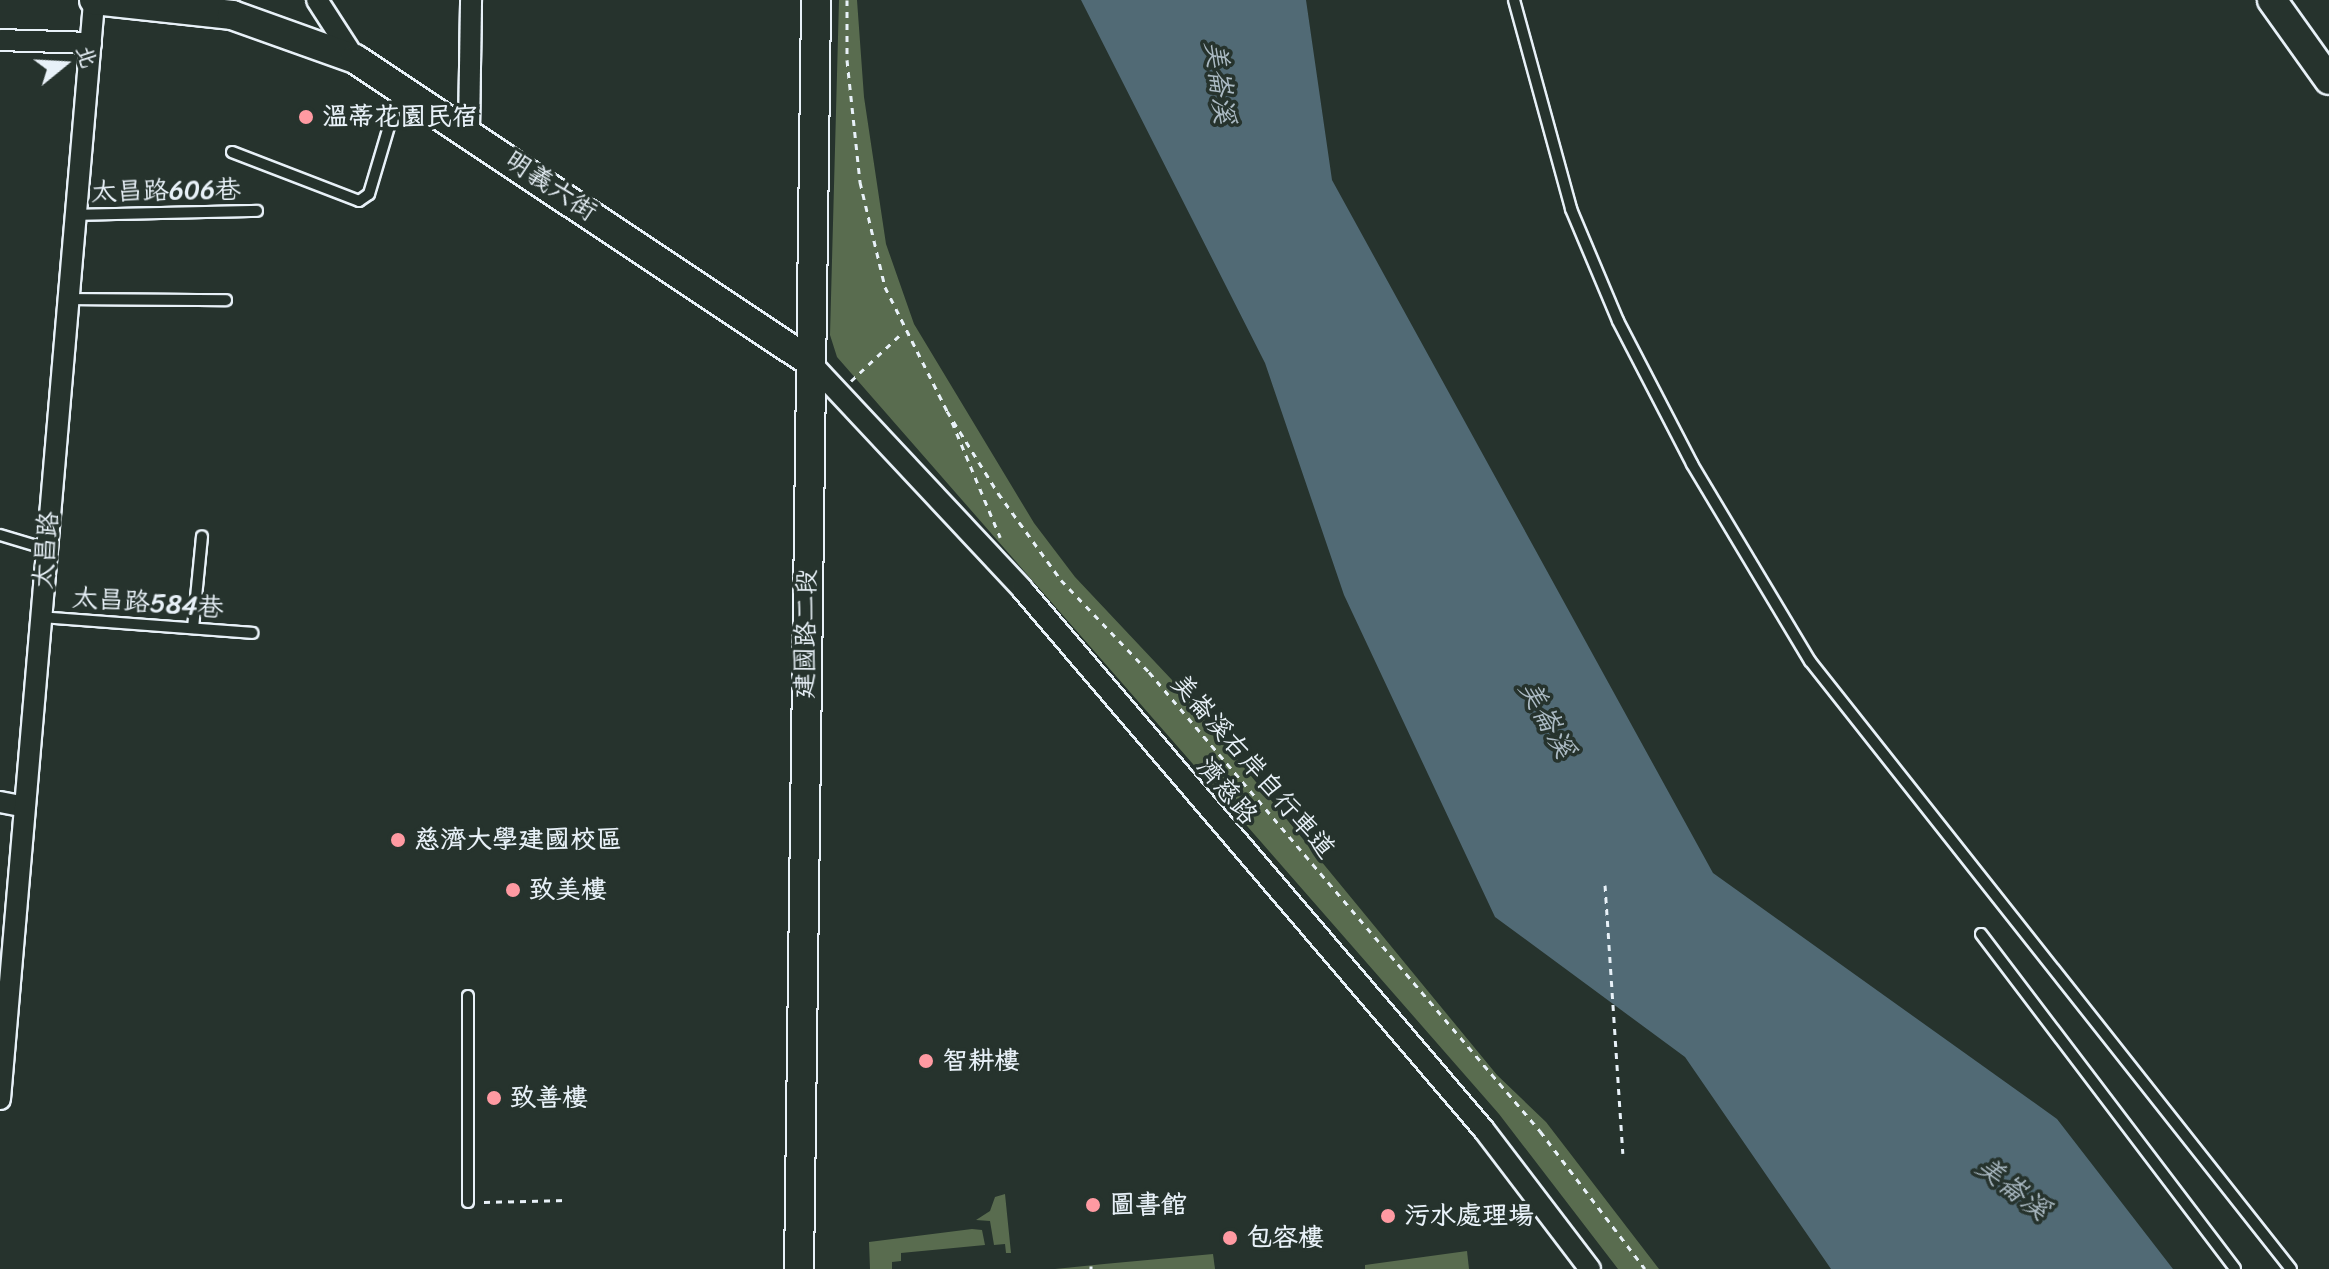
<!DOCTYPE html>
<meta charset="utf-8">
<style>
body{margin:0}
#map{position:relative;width:2329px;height:1269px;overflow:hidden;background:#26332d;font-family:Sriracha,"LXGW WenKai TC",sans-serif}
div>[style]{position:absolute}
.green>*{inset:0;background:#596c4f}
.water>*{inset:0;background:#516a75}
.path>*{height:3px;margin-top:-1.5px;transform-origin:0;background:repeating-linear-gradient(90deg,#e8f1f8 0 6px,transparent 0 12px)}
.roads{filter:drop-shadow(2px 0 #e8f1f8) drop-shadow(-2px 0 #e8f1f8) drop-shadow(0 2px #e8f1f8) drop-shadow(0 -2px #e8f1f8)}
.lane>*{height:10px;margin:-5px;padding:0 5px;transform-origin:5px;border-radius:5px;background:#26332d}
.street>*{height:20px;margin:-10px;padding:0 10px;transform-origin:10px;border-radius:10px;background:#26332d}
.secondary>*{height:28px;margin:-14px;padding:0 14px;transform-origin:14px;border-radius:14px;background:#26332d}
.dots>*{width:22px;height:22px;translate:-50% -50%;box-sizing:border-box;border:4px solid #26332d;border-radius:50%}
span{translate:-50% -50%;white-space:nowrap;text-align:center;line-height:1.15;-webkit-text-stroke:7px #26332d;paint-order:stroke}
.poi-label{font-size:26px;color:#e8f1f8;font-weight:700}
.left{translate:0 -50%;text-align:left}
.street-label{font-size:26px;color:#e8f1f8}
.water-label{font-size:28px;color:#acbbc4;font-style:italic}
.north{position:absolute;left:24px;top:24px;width:80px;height:80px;-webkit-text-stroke:6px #26332d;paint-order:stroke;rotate:72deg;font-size:22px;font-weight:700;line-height:32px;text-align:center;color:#e8f1f8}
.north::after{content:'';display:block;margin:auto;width:28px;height:36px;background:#e8f1f8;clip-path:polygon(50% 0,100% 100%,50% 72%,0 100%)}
</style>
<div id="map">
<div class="green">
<i style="clip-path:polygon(839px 0,857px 0,864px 97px,886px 244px,914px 324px,1034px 523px,1075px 577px,1172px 680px,1497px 1075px,1546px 1122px,1659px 1269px,1618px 1269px,1499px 1114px,837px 357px,830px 335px)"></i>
<i style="clip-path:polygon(1005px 1194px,1011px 1253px,1006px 1253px,1005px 1244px,994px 1245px,990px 1221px,976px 1220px,990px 1211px,995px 1197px)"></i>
<i style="clip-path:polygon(972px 1229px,982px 1230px,985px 1245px,901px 1253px,901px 1261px,892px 1262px,892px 1269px,870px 1269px,869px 1242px)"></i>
<i style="clip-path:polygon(1467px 1251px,1469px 1269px,1365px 1269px,1365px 1265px)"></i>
<i style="clip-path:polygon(1213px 1254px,1215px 1269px,1055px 1269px,1104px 1264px)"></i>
</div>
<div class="water">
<i style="clip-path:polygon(1081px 0,1306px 0,1332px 180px,1713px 873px,2057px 1119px,2173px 1269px,1831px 1269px,1685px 1057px,1495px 917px,1344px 595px,1265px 363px)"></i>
</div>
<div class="path">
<i style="left:847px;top:0;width:60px;rotate:90deg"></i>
<i style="left:847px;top:60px;width:123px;rotate:83.9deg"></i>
<i style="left:860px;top:182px;width:108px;rotate:76.6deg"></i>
<i style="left:885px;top:287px;width:139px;rotate:63.4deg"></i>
<i style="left:947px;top:411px;width:97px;rotate:58.1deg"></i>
<i style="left:998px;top:493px;width:107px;rotate:54.1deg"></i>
<i style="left:1061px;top:580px;width:127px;rotate:46.3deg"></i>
<i style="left:1149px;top:672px;width:603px;rotate:49.57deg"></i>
<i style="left:1540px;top:1131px;width:173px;rotate:52.7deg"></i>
<i style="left:851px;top:381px;width:71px;rotate:-43.3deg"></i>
<i style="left:952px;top:422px;width:125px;rotate:67.3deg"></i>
<i style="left:1605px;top:885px;width:269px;rotate:86.2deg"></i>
<i style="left:484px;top:1202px;width:83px;rotate:-1.4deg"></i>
<i style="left:1091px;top:1266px;width:3px;rotate:90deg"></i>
</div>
<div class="roads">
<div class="lane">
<i style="left:1514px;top:0;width:217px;rotate:74.7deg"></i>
<i style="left:1571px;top:209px;width:121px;rotate:67.2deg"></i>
<i style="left:1618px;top:321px;width:161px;rotate:62.6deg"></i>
<i style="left:1692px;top:464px;width:230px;rotate:59.1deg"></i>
<i style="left:1810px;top:661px;width:775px;rotate:51.65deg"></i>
<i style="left:232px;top:152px;width:136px;rotate:21.1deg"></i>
<i style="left:359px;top:201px;width:12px;rotate:-35deg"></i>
<i style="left:369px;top:194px;width:105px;rotate:-73.5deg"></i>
<i style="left:76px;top:215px;width:181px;rotate:-1.3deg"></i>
<i style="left:68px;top:299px;width:158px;rotate:0.4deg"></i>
<i style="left:0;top:535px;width:49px;rotate:16.6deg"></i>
<i style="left:40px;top:617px;width:213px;rotate:4.3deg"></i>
<i style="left:193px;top:628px;width:92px;rotate:-84.4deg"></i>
<i style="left:1981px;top:934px;width:420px;rotate:52.8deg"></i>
<i style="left:468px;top:1202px;width:206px;rotate:-90deg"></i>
</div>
<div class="street">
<i style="left:317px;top:0;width:70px;rotate:57.2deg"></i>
<i style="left:0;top:40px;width:91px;rotate:1.9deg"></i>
<i style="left:469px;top:131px;width:131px;rotate:-89.1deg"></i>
<i style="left:809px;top:361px;width:312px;rotate:46.9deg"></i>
<i style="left:1022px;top:589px;width:711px;rotate:49.5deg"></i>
<i style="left:1484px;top:1130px;width:175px;rotate:52.7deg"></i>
<i style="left:0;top:802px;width:25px;rotate:11deg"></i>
<i style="left:0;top:1099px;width:1101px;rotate:-85.1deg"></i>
</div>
<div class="secondary">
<i style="left:94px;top:0;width:139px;rotate:6.2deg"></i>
<i style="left:232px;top:15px;width:131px;rotate:19.7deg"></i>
<i style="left:355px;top:59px;width:545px;rotate:33.63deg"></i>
<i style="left:2272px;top:0;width:98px;rotate:54.5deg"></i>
<i style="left:799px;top:1269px;width:1269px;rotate:-89.23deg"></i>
</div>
</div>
<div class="dots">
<i style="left:306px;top:117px;background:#ff9aa2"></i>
<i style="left:398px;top:840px;background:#ff9aa2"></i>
<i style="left:513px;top:890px;background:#ff9aa2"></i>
<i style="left:926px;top:1061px;background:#ff9aa2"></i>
<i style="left:494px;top:1098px;background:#ff9aa2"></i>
<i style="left:1093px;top:1205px;background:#ff9aa2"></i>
<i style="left:1388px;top:1216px;background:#ff9aa2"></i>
<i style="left:1230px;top:1238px;background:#ff9aa2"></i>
</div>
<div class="poi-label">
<span class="left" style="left:322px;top:117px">溫蒂花園民宿</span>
<span class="left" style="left:414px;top:840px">慈濟大學建國校區</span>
<span class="left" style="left:529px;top:890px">致美樓</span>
<span class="left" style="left:942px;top:1061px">智耕樓</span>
<span class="left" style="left:510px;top:1098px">致善樓</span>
<span class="left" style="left:1109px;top:1205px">圖書館</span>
<span class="left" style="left:1404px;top:1216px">污水處理場</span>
<span class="left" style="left:1246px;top:1238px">包容樓</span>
</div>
<div class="street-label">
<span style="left:551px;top:186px;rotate:34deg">明義六街</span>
<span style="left:166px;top:191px;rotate:-1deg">太昌路606巷</span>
<span style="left:46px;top:550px;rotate:-85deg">太昌路</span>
<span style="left:148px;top:603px;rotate:4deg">太昌路584巷</span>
<span style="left:806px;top:634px;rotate:-89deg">建國路二段</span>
<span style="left:1253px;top:766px;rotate:49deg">美崙溪右岸自行車道</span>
<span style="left:1227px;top:791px;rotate:50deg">濟慈路</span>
</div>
<div class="water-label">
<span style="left:1220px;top:82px;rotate:83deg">美崙溪</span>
<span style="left:1547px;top:719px;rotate:61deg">美崙溪</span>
<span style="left:2013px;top:1188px;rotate:38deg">美崙溪</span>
</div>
<div class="north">北</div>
</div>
